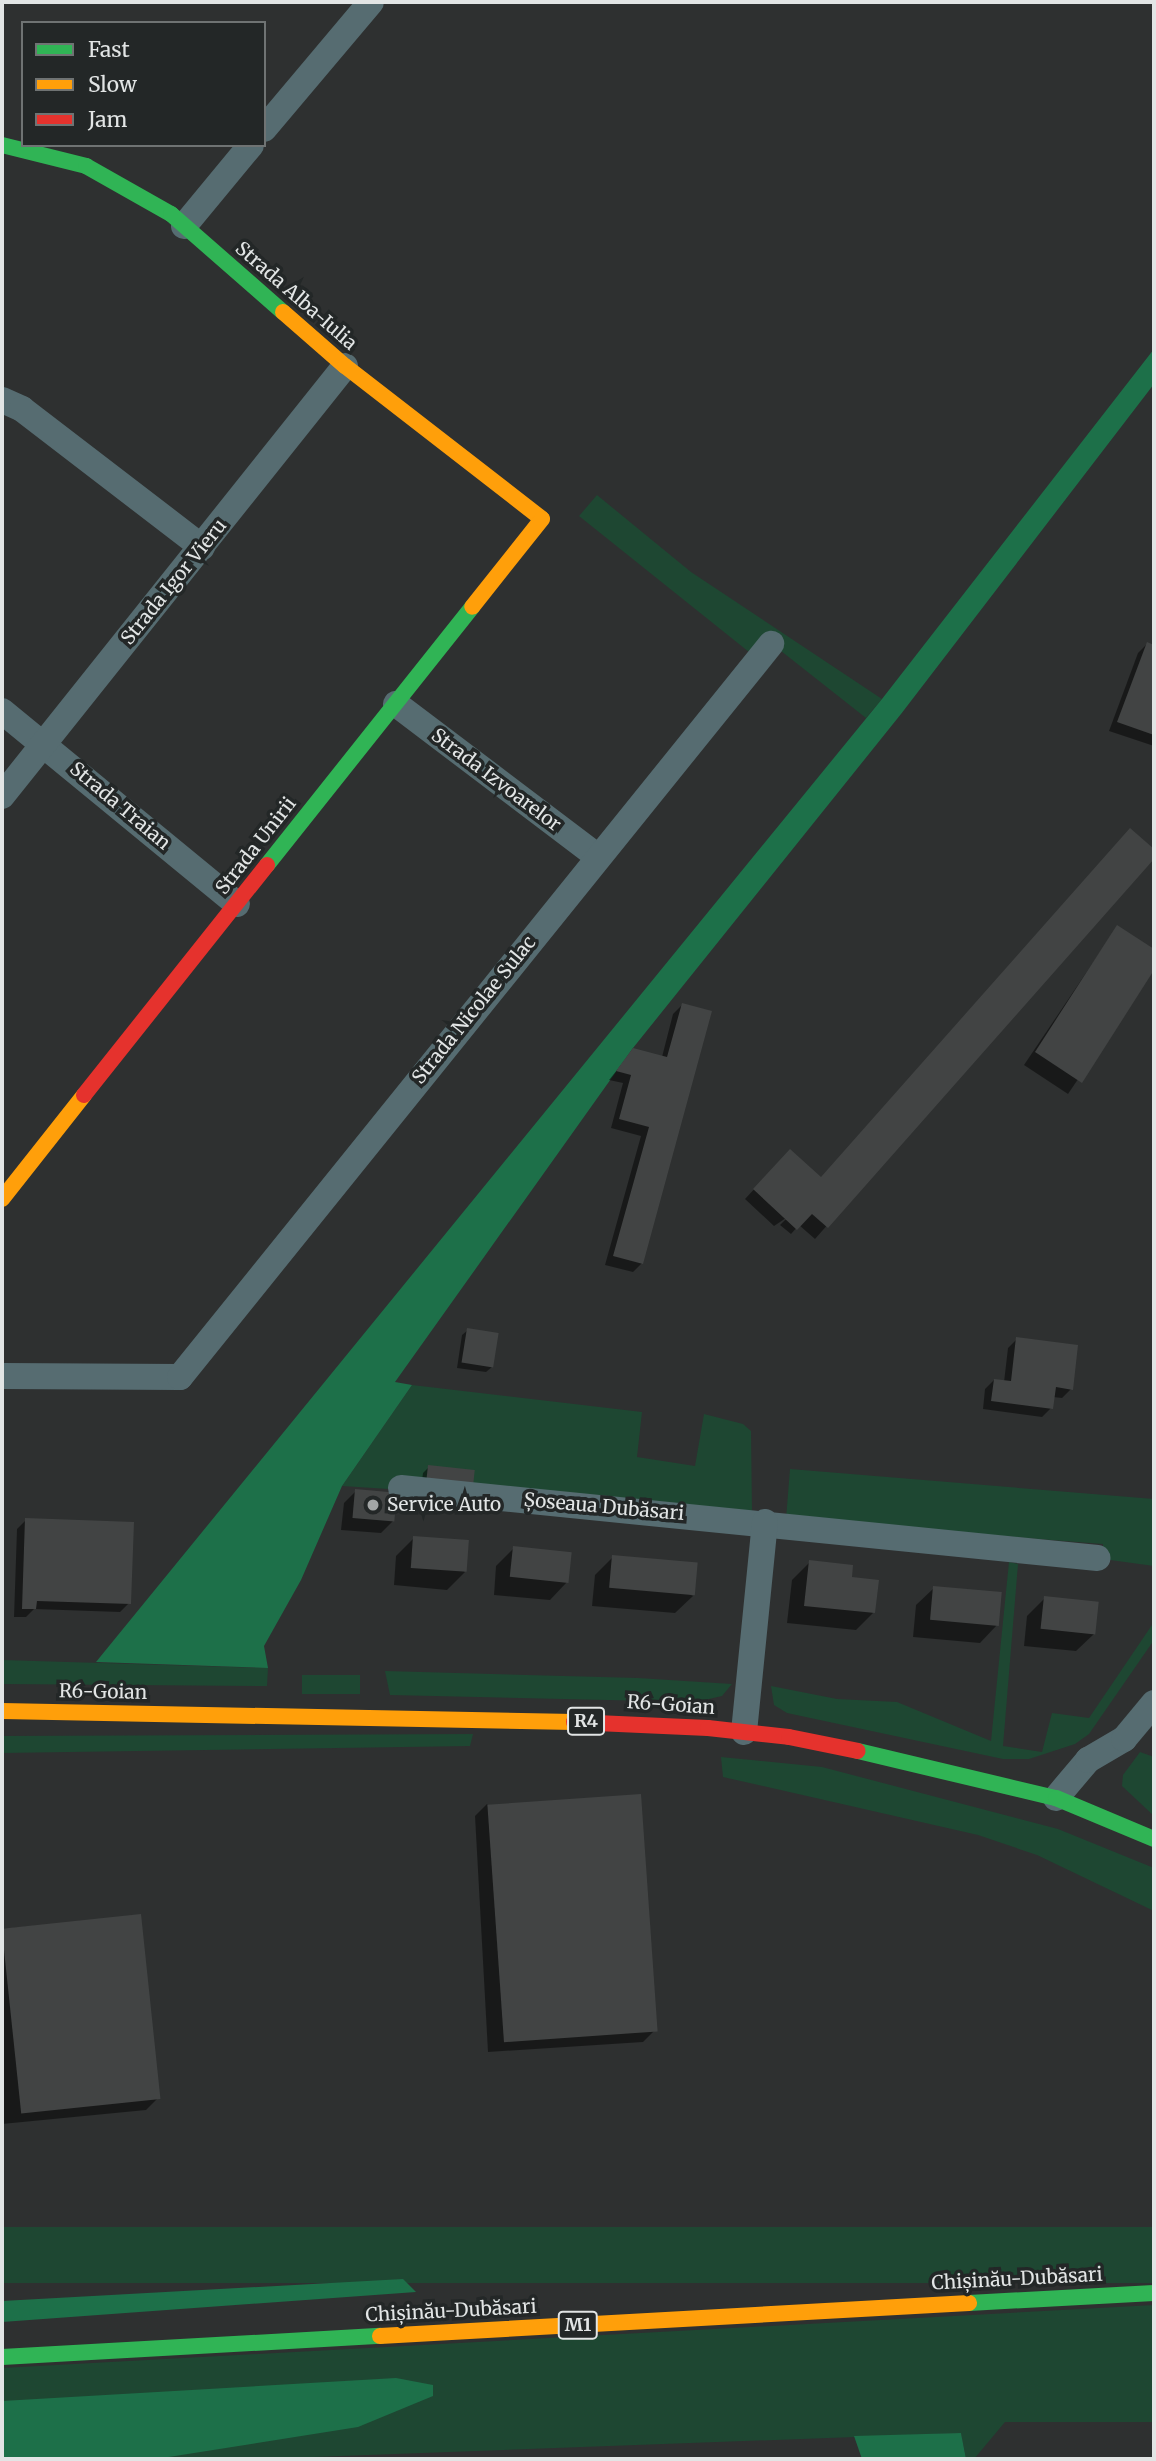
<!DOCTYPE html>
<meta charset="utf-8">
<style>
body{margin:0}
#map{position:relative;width:1156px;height:2461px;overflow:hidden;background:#2e3030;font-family:Merriweather,serif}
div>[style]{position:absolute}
.green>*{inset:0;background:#1e4732;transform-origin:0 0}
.forest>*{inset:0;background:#1d7049}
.shadow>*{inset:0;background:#0007}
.building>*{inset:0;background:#424444;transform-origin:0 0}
.street>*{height:26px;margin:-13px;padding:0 13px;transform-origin:13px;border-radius:13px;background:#566c71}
.fast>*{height:16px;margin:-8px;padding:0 8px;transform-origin:8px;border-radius:8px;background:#30b455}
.slow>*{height:16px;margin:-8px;padding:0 8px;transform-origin:8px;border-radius:8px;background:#ff9f0a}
.jam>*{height:16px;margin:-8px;padding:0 8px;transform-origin:8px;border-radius:8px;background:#e5322d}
.dots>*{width:19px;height:19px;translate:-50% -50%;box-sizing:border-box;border:4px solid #232727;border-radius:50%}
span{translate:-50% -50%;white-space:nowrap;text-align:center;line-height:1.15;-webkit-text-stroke:7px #232727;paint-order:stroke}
.shield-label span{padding:2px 5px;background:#232727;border:2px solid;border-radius:5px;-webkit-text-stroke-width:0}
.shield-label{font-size:18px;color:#e2e5e5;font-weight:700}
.street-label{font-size:19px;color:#e2e5e5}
.poi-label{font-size:19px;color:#e2e5e5}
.left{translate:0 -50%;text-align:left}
.frame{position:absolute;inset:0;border:4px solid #e2e5e5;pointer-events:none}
.legend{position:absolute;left:21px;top:21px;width:245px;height:126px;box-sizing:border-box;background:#232727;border:2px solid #6f7373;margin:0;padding:9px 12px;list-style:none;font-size:21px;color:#e2e5e5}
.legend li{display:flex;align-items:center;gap:14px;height:35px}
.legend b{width:35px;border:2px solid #6f7373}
</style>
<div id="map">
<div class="green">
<i style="clip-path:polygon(597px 495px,691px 572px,882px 699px,866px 718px,762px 636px,749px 652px,579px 516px)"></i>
<i style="clip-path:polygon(412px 1385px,642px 1412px,637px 1457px,695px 1466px,704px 1414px,743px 1424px,751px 1431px,752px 1512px,342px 1486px)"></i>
<i style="clip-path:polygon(790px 1469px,1154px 1499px,1154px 1566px,1103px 1559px,1103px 1544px,786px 1519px)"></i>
<i style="clip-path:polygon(1009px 1562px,1018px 1564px,1003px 1746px,1042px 1752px,1052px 1713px,1089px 1718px,1154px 1622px,1154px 1640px,1089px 1734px,1075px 1744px,1029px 1759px,1003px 1759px,787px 1713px,774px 1705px,771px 1686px,837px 1699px,897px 1702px,991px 1741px)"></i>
<i style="clip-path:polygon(2px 1660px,268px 1668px,267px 1686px,2px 1684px)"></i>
<i style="clip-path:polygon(385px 1671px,638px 1678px,732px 1684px,722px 1696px,696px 1702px,390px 1695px)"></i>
<i style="left:302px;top:1675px;width:58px;height:19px"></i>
<i style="clip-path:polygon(473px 1734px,470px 1746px,2px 1753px,2px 1736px)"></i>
<i style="clip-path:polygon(1140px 1752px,1154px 1757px,1154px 1816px,1122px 1786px,1123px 1775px)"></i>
<i style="clip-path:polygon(721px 1757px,822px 1767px,1058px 1829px,1154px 1868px,1154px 1911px,1037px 1855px,978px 1835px,723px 1777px)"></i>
<i style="left:1154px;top:2227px;width:56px;height:1153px;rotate:90deg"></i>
<i style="clip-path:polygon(1154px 2305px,1154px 2422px,1005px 2422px,974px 2459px,966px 2459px,961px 2433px,260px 2459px,2px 2459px,2px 2368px)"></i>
</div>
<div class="forest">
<i style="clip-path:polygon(1154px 349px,1154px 384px,901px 714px,633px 1048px,395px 1382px,412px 1385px,342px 1486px,301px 1580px,264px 1646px,268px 1668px,96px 1662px,882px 699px)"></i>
<i style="clip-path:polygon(403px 2279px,416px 2292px,2px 2322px,2px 2301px)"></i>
<i style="clip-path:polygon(396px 2378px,433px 2385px,433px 2396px,358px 2427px,156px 2459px,2px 2459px,2px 2401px)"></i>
<i style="clip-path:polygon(961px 2433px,966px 2459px,862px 2459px,854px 2436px)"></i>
</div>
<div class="shadow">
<i style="clip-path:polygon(1147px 644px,1154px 646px,1154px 746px,1109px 731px,1138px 653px)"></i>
<i style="clip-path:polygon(1130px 830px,1154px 851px,1154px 856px,815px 1239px,799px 1225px,791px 1234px,780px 1225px,789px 1216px,774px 1226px,745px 1199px,781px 1160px,821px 1179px)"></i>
<i style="clip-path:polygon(1117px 927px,1154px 951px,1154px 967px,1068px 1094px,1024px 1065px)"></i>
<i style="clip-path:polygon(682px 1005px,642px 1263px,633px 1272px,605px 1265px,641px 1136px,611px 1128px,623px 1083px,609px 1080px,633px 1050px,662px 1057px,673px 1014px)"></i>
<i style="clip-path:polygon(468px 1330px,492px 1367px,486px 1372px,457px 1368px,462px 1335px)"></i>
<i style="clip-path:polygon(1017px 1339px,1071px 1389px,1062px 1398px,1053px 1397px,1051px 1408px,1042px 1417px,983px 1409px,985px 1389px,994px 1380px,1004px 1382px,1008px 1348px)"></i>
<i style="clip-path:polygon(429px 1467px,474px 1471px,421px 1489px,423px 1473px)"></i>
<i style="clip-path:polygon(356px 1491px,393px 1521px,381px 1533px,341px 1530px,344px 1503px)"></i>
<i style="clip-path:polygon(26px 1520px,129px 1603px,120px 1612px,34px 1609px,26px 1617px,14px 1617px,17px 1529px)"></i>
<i style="clip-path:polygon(414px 1538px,465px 1572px,447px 1590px,394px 1585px,396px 1556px)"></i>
<i style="clip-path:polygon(514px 1548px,567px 1582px,550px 1600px,494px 1595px,496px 1566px)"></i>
<i style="clip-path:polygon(613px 1557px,693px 1596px,675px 1613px,592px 1606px,595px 1575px)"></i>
<i style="clip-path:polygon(810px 1562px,850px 1578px,873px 1613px,856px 1630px,787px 1623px,792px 1580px)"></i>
<i style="clip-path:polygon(934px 1588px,997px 1625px,980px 1643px,913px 1637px,916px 1605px)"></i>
<i style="clip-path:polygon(1045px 1598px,1094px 1634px,1076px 1651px,1024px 1646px,1027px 1616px)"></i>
<i style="clip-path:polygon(487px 1804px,655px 2030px,643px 2042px,488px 2052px,475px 1816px)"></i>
<i style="clip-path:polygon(140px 1916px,158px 2098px,146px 2110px,2px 2124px,2px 1929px)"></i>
</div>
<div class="building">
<i style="clip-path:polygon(1147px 642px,1154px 645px,1154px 735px,1117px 722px)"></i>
<i style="clip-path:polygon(1130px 828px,1154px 849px,1154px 859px,828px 1228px,812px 1214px,797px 1230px,753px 1189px,790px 1149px,821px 1177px)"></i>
<i style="clip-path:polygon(1117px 925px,1154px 949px,1154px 970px,1082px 1083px,1035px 1052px)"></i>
<i style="clip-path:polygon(682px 1003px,712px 1011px,643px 1264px,613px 1256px,649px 1127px,619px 1119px,631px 1075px,616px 1071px,633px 1048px,667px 1057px)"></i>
<i style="left:467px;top:1328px;width:32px;height:35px;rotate:9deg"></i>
<i style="clip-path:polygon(1016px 1337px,1078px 1345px,1073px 1390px,1056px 1387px,1053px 1409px,991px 1401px,994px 1379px,1011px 1381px)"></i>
<i style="left:428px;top:1465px;width:47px;height:19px;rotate:6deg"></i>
<i style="left:355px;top:1489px;width:42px;height:29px;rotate:5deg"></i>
<i style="clip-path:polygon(25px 1518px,134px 1522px,131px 1604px,37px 1601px,36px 1609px,22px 1609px)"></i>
<i style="left:413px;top:1536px;width:56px;height:32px;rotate:4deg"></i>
<i style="left:513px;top:1546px;width:59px;height:31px;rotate:6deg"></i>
<i style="left:612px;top:1555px;width:86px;height:33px;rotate:5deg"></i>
<i style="clip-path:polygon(809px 1560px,853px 1565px,852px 1577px,879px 1580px,875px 1613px,804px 1606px)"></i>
<i style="left:933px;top:1586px;width:69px;height:34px;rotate:5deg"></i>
<i style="left:1044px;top:1596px;width:55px;height:33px;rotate:6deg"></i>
<i style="left:641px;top:1794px;width:238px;height:154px;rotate:86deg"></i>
<i style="left:141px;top:1914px;width:186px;height:140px;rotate:84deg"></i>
</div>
<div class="street">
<i style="left:264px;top:129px;width:166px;rotate:-49.9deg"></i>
<i style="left:184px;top:226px;width:105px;rotate:-50.4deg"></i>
<i style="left:2px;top:400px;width:22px;rotate:24deg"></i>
<i style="left:22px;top:409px;width:227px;rotate:37.5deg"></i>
<i style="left:396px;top:704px;width:252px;rotate:37.1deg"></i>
<i style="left:2px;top:711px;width:304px;rotate:39.4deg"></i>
<i style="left:2px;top:796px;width:550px;rotate:-51.42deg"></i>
<i style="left:2px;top:1376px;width:178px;rotate:0.3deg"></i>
<i style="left:180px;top:1377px;width:942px;rotate:-51.12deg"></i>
<i style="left:401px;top:1488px;width:700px;rotate:5.74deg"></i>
<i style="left:744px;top:1732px;width:211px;rotate:-84.3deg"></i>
<i style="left:1056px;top:1798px;width:50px;rotate:-49.9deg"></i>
<i style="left:1088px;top:1760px;width:42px;rotate:-30.3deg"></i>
<i style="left:1124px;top:1739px;width:47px;rotate:-50.2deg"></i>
</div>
<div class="fast">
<i style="left:2px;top:145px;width:87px;rotate:14deg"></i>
<i style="left:86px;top:166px;width:98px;rotate:29.5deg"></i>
<i style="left:171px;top:214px;width:149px;rotate:41.2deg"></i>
<i style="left:267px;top:865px;width:330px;rotate:-51.5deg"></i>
<i style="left:858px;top:1751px;width:204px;rotate:13.4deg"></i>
<i style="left:1056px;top:1798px;width:106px;rotate:22.7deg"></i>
<i style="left:969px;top:2303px;width:185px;rotate:-3.1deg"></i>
<i style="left:2px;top:2357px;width:379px;rotate:-3.2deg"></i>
</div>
<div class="slow">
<i style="left:283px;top:312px;width:82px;rotate:41.1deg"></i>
<i style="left:345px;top:366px;width:249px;rotate:37.8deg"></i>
<i style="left:542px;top:519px;width:112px;rotate:128.5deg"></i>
<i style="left:2px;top:1199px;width:132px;rotate:-51.7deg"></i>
<i style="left:2px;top:1711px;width:572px;rotate:1.1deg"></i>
<i style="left:380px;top:2336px;width:590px;rotate:-3.21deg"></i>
</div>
<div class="jam">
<i style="left:84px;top:1095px;width:294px;rotate:-51.5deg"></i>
<i style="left:574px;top:1722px;width:134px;rotate:2.6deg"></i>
<i style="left:708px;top:1728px;width:81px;rotate:6.3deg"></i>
<i style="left:789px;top:1737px;width:70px;rotate:11.5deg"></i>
</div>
<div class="dots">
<i style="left:373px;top:1505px;background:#a3a6a6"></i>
</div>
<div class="shield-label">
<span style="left:586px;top:1721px">R4</span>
<span style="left:578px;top:2325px">M1</span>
</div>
<div class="street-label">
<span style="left:296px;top:296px;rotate:41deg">Strada Alba-Iulia</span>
<span style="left:174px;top:582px;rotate:-51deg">Strada Igor Vieru</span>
<span style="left:496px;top:780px;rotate:37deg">Strada Izvoarelor</span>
<span style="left:120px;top:806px;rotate:40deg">Strada Traian</span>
<span style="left:256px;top:846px;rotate:-52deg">Strada Unirii</span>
<span style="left:474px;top:1010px;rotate:-51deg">Strada Nicolae Sulac</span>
<span style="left:604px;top:1507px;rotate:5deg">Șoseaua Dubăsari</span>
<span style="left:103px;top:1692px;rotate:1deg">R6-Goian</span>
<span style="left:671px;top:1705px;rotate:4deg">R6-Goian</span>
<span style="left:1017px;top:2279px;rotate:-3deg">Chișinău-Dubăsari</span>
<span style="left:451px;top:2311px;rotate:-3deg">Chișinău-Dubăsari</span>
</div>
<div class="poi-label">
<span class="left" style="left:387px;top:1505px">Service Auto</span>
</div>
<div class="frame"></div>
<ul class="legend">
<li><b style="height:9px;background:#30b455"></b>Fast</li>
<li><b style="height:9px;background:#ff9f0a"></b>Slow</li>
<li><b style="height:9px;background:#e5322d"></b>Jam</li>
</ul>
</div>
